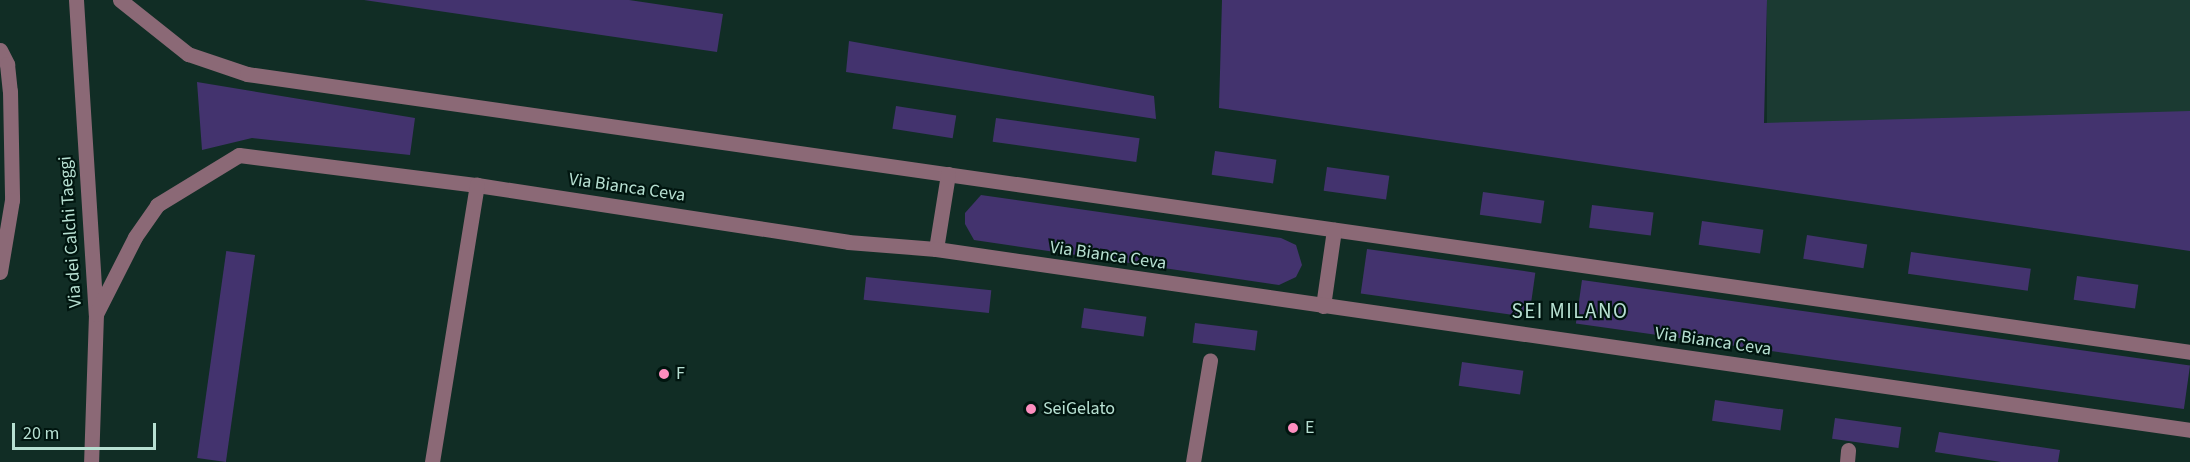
<!DOCTYPE html>
<style>
body{margin:0}
#map{position:relative;width:2190px;height:462px;overflow:hidden;background:#112d25;font-family:"Source Sans 3",sans-serif}
div>[style]{position:absolute}
.built>*{inset:0;background:#1b3a32;transform-origin:0 0}
.green>*{inset:0;background:#43336e;transform-origin:0 0}
.minor>*{height:15px;margin:-7.5px;padding:0 7.5px;transform-origin:7.5px;border-radius:7.5px;background:#8b6976}
.dots>*{width:16px;height:16px;translate:-50% -50%;box-sizing:border-box;border:3px solid #00150f;border-radius:50%}
span{translate:-50% -50%;white-space:nowrap;text-align:center;line-height:1.15;-webkit-text-stroke:4.5px #00150f;paint-order:stroke}
.street-label{font-size:18px;color:#b7e0d2}
.poi-label{font-size:18px;color:#b7e0d2}
.left{translate:0 -50%;text-align:left}
.quarter-label{font-size:21px;color:#b7e0d2;letter-spacing:1.5px}
.scale{position:absolute;left:12px;top:423px;width:144px;height:27px;box-sizing:border-box;border:3px solid #b7e0d2;border-top:0;padding-left:8px;font-size:18px;line-height:21px;white-space:nowrap;color:#b7e0d2;-webkit-text-stroke:4px #00150f;paint-order:stroke}
</style>
<div id="map">
<div class="built">
<i style="left:1767px;top:0;width:423px;height:123px"></i>
</div>
<div class="green">
<i style="clip-path:polygon(364px 0,629px 0,723px 14px,717px 52px)"></i>
<i style="clip-path:polygon(1222px 0,1767px 0,1764px 123px,2190px 111px,2190px 251px,1219px 108px)"></i>
<i style="clip-path:polygon(849px 41px,1154px 96px,1156px 119px,846px 72px)"></i>
<i style="clip-path:polygon(197px 82px,415px 118px,410px 155px,252px 138px,202px 150px)"></i>
<i style="left:896px;top:106px;width:61px;height:23px;rotate:9deg"></i>
<i style="left:996px;top:118px;width:145px;height:24px;rotate:8deg"></i>
<i style="left:1215px;top:151px;width:62px;height:24px;rotate:8deg"></i>
<i style="left:1327px;top:167px;width:63px;height:24px;rotate:8deg"></i>
<i style="left:1483px;top:192px;width:62px;height:23px;rotate:8deg"></i>
<i style="clip-path:polygon(981px 195px,1281px 238px,1296px 245px,1302px 265px,1296px 277px,1279px 285px,974px 240px,965px 224px,965px 213px)"></i>
<i style="left:1592px;top:205px;width:62px;height:23px;rotate:7deg"></i>
<i style="left:1702px;top:221px;width:62px;height:24px;rotate:8deg"></i>
<i style="left:1807px;top:235px;width:61px;height:24px;rotate:9deg"></i>
<i style="left:1367px;top:249px;width:170px;height:45px;rotate:8deg"></i>
<i style="left:1911px;top:252px;width:121px;height:22px;rotate:8deg"></i>
<i style="left:255px;top:255px;width:209px;height:29px;rotate:98deg"></i>
<i style="left:2077px;top:276px;width:62px;height:24px;rotate:8deg"></i>
<i style="left:866px;top:277px;width:126px;height:23px;rotate:6deg"></i>
<i style="left:1582px;top:280px;width:614px;height:44px;rotate:8deg"></i>
<i style="left:1084px;top:308px;width:63px;height:20px;rotate:8deg"></i>
<i style="left:1195px;top:323px;width:63px;height:20px;rotate:7deg"></i>
<i style="left:1462px;top:362px;width:62px;height:24px;rotate:8deg"></i>
<i style="left:1715px;top:400px;width:69px;height:21px;rotate:8deg"></i>
<i style="left:1835px;top:418px;width:67px;height:21px;rotate:8deg"></i>
<i style="clip-path:polygon(1939px 432px,2060px 450px,2058px 462px,2001px 462px,1935px 452px)"></i>
</div>
<div class="minor">
<i style="left:76px;top:0;width:315px;rotate:86.4deg"></i>
<i style="left:96px;top:314px;width:148px;rotate:91.9deg"></i>
<i style="left:120px;top:0;width:87px;rotate:38.5deg"></i>
<i style="left:188px;top:54px;width:62px;rotate:18.7deg"></i>
<i style="left:247px;top:74px;width:1963px;rotate:8.14deg"></i>
<i style="left:0;top:50px;width:16px;rotate:63deg"></i>
<i style="left:7px;top:64px;width:27px;rotate:84deg"></i>
<i style="left:10px;top:91px;width:109px;rotate:88.9deg"></i>
<i style="left:12px;top:200px;width:73px;rotate:99.5deg"></i>
<i style="left:936px;top:249px;width:76px;rotate:-80.9deg"></i>
<i style="left:1323px;top:306px;width:77px;rotate:-81.8deg"></i>
<i style="left:96px;top:314px;width:86px;rotate:-63.1deg"></i>
<i style="left:135px;top:237px;width:39px;rotate:-55deg"></i>
<i style="left:157px;top:205px;width:96px;rotate:-31.4deg"></i>
<i style="left:239px;top:155px;width:240px;rotate:7.2deg"></i>
<i style="left:477px;top:185px;width:375px;rotate:8.7deg"></i>
<i style="left:848px;top:242px;width:88px;rotate:4.5deg"></i>
<i style="left:936px;top:249px;width:1267px;rotate:8.21deg"></i>
<i style="left:432px;top:462px;width:281px;rotate:-80.8deg"></i>
<i style="left:1193px;top:462px;width:103px;rotate:-80.5deg"></i>
<i style="left:1847px;top:462px;width:12px;rotate:-85deg"></i>
</div>
<div class="dots">
<i style="left:664px;top:374px;background:#fd8ebf"></i>
<i style="left:1031px;top:409px;background:#fd8ebf"></i>
<i style="left:1293px;top:428px;background:#fd8ebf"></i>
</div>
<div class="street-label">
<span style="left:627px;top:188px;rotate:8deg">Via Bianca Ceva</span>
<span style="left:71px;top:232px;rotate:-94deg">Via dei Calchi Taeggi</span>
<span style="left:1108px;top:256px;rotate:8deg">Via Bianca Ceva</span>
<span style="left:1713px;top:342px;rotate:8deg">Via Bianca Ceva</span>
</div>
<div class="poi-label">
<span class="left" style="left:676px;top:374px">F</span>
<span class="left" style="left:1043px;top:409px">SeiGelato</span>
<span class="left" style="left:1305px;top:428px">E</span>
</div>
<div class="quarter-label">
<span style="left:1570px;top:311px">SEI MILANO</span>
</div>
<div class="scale">20 m</div>
</div>
